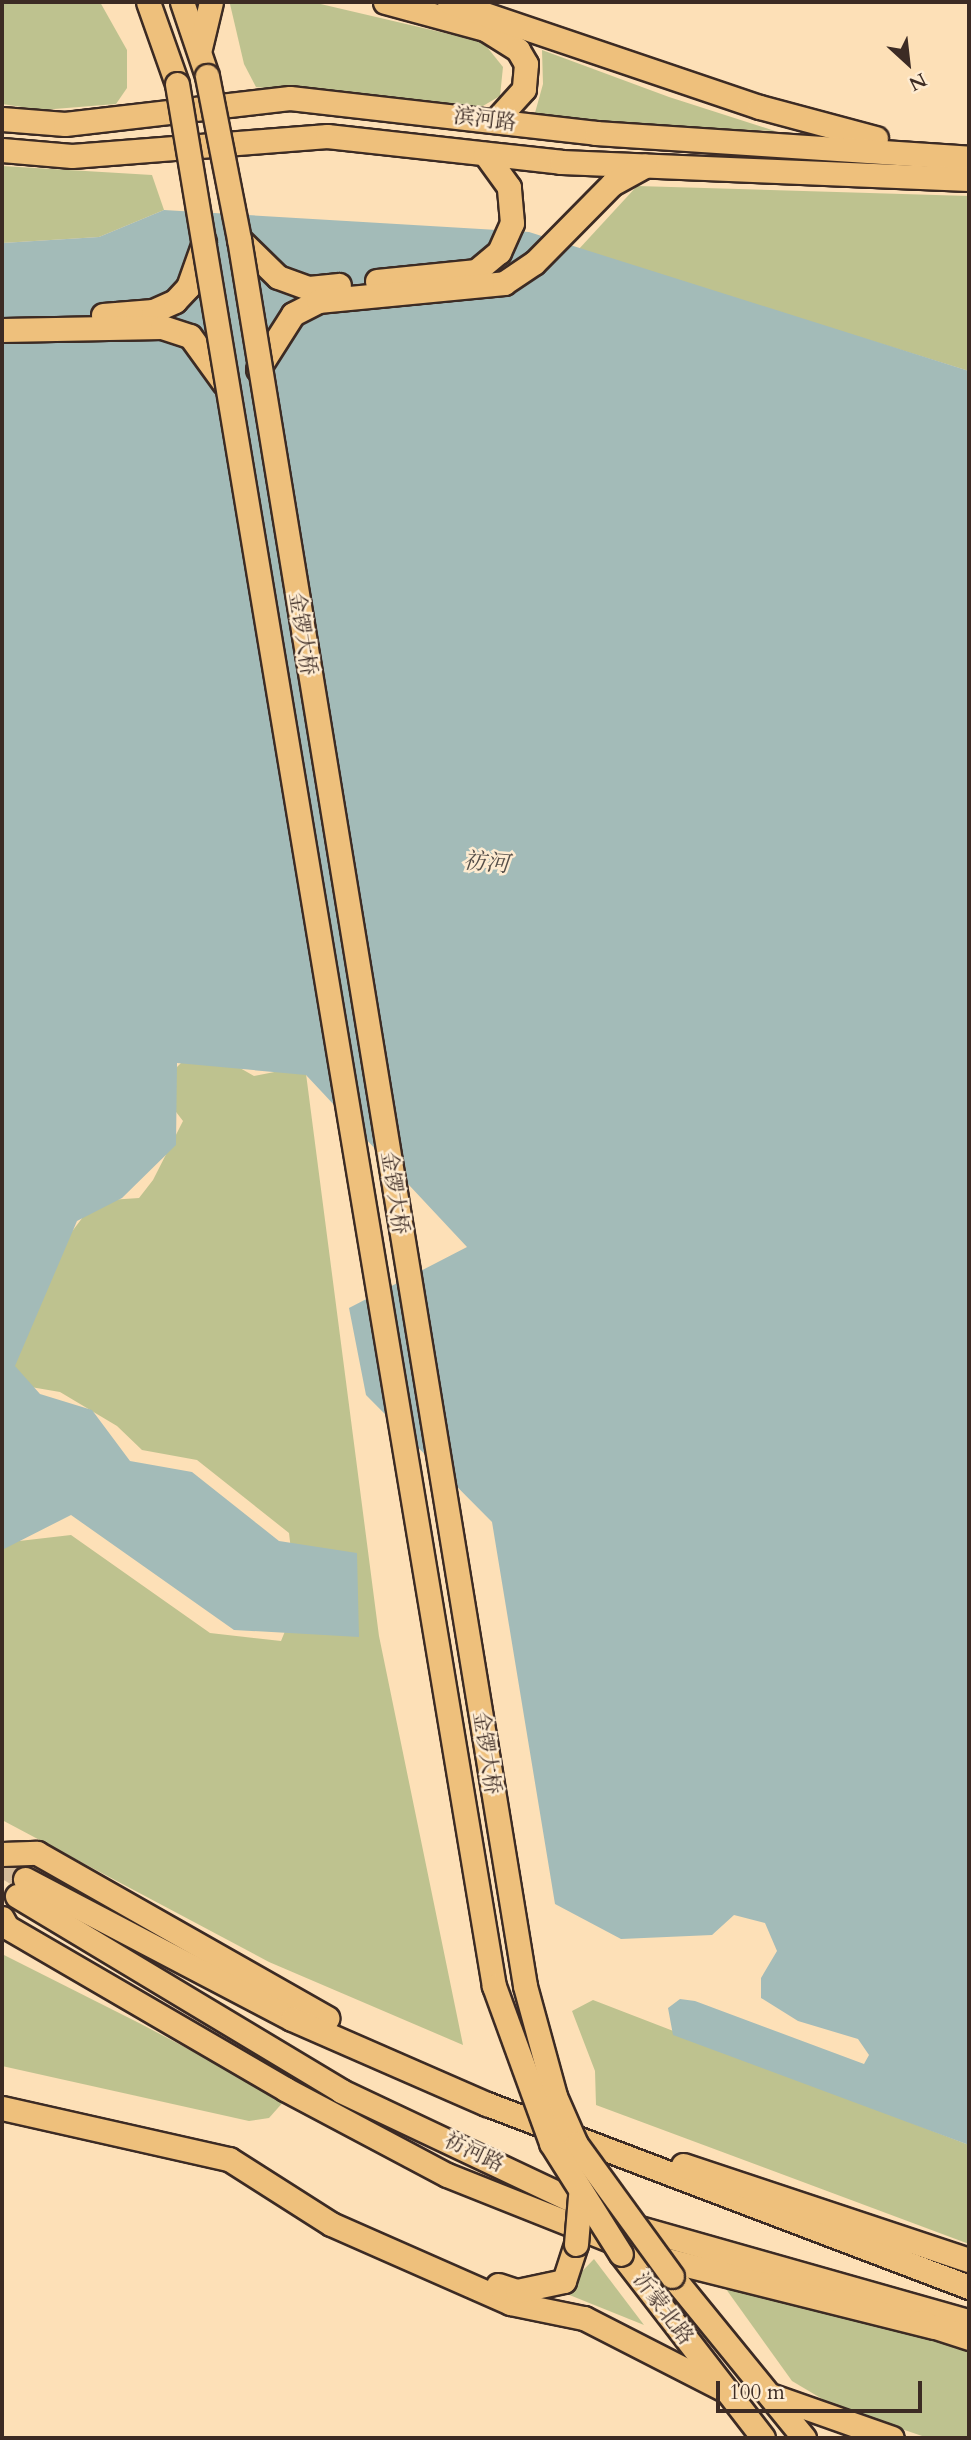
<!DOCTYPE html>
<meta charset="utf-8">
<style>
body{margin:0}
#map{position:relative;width:971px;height:2440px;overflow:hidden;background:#fde0b7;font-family:Cardo,"Noto Serif SC",serif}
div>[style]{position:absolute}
.green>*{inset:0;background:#bec28f}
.water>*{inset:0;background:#a3bbb8}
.primary-tunnel>*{height:23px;margin-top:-11.5px;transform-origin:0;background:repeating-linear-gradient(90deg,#d6bc9a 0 23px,transparent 0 34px)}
.roads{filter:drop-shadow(2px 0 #3c2b24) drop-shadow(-2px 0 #3c2b24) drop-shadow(0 2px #3c2b24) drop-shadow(0 -2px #3c2b24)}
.primary>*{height:23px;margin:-11.5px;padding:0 11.5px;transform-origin:11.5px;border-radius:11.5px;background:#eec07c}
.bridges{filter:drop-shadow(2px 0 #3c2b24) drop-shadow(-2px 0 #3c2b24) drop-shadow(0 2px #3c2b24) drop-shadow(0 -2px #3c2b24)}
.primary-bridge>*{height:23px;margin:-11.5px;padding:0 11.5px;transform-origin:11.5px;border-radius:11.5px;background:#eec07c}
span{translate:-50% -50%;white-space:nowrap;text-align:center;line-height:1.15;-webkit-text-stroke:5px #feebd0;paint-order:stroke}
.street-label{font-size:21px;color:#3c2b24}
.water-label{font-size:23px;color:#564f49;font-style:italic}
.frame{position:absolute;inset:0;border:4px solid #3c2b24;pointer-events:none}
.north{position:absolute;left:873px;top:28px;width:70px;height:70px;-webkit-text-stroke:5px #feebd0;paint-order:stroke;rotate:153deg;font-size:19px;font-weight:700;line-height:28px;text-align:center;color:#3c2b24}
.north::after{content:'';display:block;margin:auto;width:24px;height:32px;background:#3c2b24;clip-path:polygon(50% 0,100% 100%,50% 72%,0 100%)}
.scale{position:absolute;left:716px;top:2381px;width:206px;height:32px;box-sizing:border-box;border:4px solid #3c2b24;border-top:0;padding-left:9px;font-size:21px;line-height:24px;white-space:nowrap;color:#3c2b24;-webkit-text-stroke:5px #feebd0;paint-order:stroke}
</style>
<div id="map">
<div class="green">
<i style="clip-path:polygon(2px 2px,100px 2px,127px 50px,127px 88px,116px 104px,42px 110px,2px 104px)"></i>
<i style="clip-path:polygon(312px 2px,483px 42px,503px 67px,500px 96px,476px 110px,256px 87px,244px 64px,230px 4px)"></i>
<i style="clip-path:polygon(542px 50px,669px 97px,775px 131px,533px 120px,543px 84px)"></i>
<i style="clip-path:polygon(2px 166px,152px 175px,164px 210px,99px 237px,2px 243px)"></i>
<i style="clip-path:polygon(637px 186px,969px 196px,969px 371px,578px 250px)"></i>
<i style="clip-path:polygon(188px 1056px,219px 1056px,254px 1076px,305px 1066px,379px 1636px,463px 2045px,269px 1962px,2px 1820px,2px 1543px,71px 1535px,210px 1633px,281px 1641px,297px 1602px,289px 1533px,197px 1460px,142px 1450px,117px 1426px,60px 1392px,19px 1385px,4px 1366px,34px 1282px,95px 1201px,139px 1198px,153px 1180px,183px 1121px,157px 1087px)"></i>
<i style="clip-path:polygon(2px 1954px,141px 2024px,285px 2100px,269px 2118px,249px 2121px,2px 2066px)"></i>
<i style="clip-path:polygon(593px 2000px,969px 2145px,969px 2244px,596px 2105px,595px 2071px,572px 2011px)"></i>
<i style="clip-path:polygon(703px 2257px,969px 2348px,969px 2438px,928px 2438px,834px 2406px,792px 2381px)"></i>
<i style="clip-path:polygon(594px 2259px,644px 2325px,562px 2292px)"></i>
</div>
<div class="water">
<i style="clip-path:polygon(164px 210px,529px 232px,969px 371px,969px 2145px,673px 2035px,668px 2008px,680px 1999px,695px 2001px,864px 2064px,869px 2055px,858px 2039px,798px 2021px,761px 1998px,761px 1978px,777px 1951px,765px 1923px,734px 1915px,712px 1935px,621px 1939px,555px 1904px,492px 1522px,366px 1395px,349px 1308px,467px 1247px,306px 1075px,177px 1063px,176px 1145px,122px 1198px,77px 1221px,15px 1366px,40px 1394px,92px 1410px,130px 1461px,192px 1472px,279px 1541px,357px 1553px,359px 1637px,234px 1630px,71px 1515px,2px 1550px,2px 243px,99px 237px)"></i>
</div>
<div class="primary-tunnel">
<i style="left:2px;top:1865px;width:27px;rotate:31deg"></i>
</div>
<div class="roads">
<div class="primary">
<i style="left:148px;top:2px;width:87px;rotate:70.5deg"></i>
<i style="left:182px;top:2px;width:78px;rotate:71.3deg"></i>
<i style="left:385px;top:2px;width:104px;rotate:15.1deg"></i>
<i style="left:485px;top:29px;width:39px;rotate:32deg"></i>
<i style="left:518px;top:50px;width:16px;rotate:60deg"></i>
<i style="left:526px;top:64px;width:25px;rotate:95deg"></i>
<i style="left:524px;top:89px;width:43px;rotate:132.2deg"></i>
<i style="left:449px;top:2px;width:328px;rotate:18.7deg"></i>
<i style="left:760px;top:107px;width:120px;rotate:15deg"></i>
<i style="left:200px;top:48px;width:47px;rotate:-76.6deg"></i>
<i style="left:2px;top:119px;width:63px;rotate:4.5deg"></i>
<i style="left:65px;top:124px;width:226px;rotate:-6.6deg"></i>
<i style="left:290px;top:98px;width:308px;rotate:6.5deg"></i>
<i style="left:596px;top:133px;width:374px;rotate:3.8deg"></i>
<i style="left:2px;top:150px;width:70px;rotate:4.9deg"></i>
<i style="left:72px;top:156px;width:256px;rotate:-4.5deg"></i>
<i style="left:327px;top:136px;width:235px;rotate:6.3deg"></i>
<i style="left:561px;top:162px;width:408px;rotate:2.4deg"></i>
<i style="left:239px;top:239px;width:54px;rotate:44.3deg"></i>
<i style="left:278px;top:277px;width:33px;rotate:20deg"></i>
<i style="left:309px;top:288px;width:30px;rotate:-6deg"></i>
<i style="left:377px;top:281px;width:100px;rotate:-5.8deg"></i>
<i style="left:476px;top:271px;width:30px;rotate:-40deg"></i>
<i style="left:499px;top:252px;width:32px;rotate:-66deg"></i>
<i style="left:512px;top:223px;width:36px;rotate:-95deg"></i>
<i style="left:509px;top:187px;width:41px;rotate:-126deg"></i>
<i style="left:103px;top:315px;width:50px;rotate:-4.6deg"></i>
<i style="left:153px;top:311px;width:24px;rotate:-24deg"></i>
<i style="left:175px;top:301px;width:19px;rotate:-47deg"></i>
<i style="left:188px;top:287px;width:48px;rotate:-70.4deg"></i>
<i style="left:2px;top:330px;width:160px;rotate:-1.1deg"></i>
<i style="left:162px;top:327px;width:29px;rotate:18deg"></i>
<i style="left:190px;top:336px;width:58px;rotate:54.1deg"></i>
<i style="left:258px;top:369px;width:65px;rotate:-57.5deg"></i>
<i style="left:293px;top:314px;width:28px;rotate:-27deg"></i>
<i style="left:318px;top:301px;width:187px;rotate:-5.5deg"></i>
<i style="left:504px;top:283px;width:36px;rotate:-34deg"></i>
<i style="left:534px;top:263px;width:111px;rotate:-45.4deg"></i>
<i style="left:612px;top:184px;width:38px;rotate:-29deg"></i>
<i style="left:2px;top:1854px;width:35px;rotate:-2deg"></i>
<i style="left:37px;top:1853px;width:334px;rotate:29.6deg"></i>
<i style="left:25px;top:1879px;width:301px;rotate:27.7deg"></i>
<i style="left:292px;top:2019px;width:213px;rotate:23.6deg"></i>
<i style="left:487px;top:2104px;width:516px;rotate:20.79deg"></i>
<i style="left:17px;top:1896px;width:378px;rotate:31deg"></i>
<i style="left:341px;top:2091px;width:306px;rotate:25.3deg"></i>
<i style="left:618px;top:2222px;width:365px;rotate:15.8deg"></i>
<i style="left:2px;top:1918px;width:10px;rotate:61deg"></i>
<i style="left:7px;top:1927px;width:322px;rotate:30.2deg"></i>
<i style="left:285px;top:2089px;width:183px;rotate:28deg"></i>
<i style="left:447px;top:2175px;width:219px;rotate:21.7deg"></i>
<i style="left:651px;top:2256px;width:291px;rotate:14.1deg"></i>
<i style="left:2px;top:2108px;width:233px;rotate:12.7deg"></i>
<i style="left:229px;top:2159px;width:121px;rotate:32.5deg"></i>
<i style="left:331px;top:2224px;width:196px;rotate:23.8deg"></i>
<i style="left:510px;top:2303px;width:76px;rotate:11.5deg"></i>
<i style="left:584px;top:2318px;width:158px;rotate:27.1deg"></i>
<i style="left:683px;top:2165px;width:301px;rotate:18.4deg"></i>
<i style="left:621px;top:2254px;width:232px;rotate:52.3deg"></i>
<i style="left:672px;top:2276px;width:209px;rotate:50.8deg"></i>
<i style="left:498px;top:2285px;width:20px;rotate:18deg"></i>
<i style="left:517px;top:2291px;width:48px;rotate:-12deg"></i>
<i style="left:564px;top:2281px;width:39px;rotate:-72deg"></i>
<i style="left:920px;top:2322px;width:52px;rotate:18.1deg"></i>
<i style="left:773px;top:2396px;width:126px;rotate:19.4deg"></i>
</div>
</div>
<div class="bridges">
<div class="primary-bridge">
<i style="left:207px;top:76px;width:166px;rotate:78.9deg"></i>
<i style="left:239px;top:239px;width:1770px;rotate:80.7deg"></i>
<i style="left:525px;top:1986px;width:114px;rotate:74.7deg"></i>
<i style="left:555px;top:2096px;width:52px;rotate:66.4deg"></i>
<i style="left:576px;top:2144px;width:163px;rotate:54deg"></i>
<i style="left:177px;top:84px;width:1928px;rotate:80.54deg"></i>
<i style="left:494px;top:1986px;width:167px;rotate:70deg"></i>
<i style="left:551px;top:2143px;width:131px;rotate:57.8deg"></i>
<i style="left:576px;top:2244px;width:48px;rotate:-85.2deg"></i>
</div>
</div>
<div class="street-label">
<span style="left:485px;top:120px;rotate:7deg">滨河路</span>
<span style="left:302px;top:634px;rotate:81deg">金锣大桥</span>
<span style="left:394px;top:1193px;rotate:81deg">金锣大桥</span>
<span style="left:486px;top:1753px;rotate:81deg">金锣大桥</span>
<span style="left:474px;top:2153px;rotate:25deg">祊河路</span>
<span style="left:663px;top:2309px;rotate:53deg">沂蒙北路</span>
</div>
<div class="water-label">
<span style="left:486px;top:863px;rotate:5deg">祊河</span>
</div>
<div class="frame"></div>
<div class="north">N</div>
<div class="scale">100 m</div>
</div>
